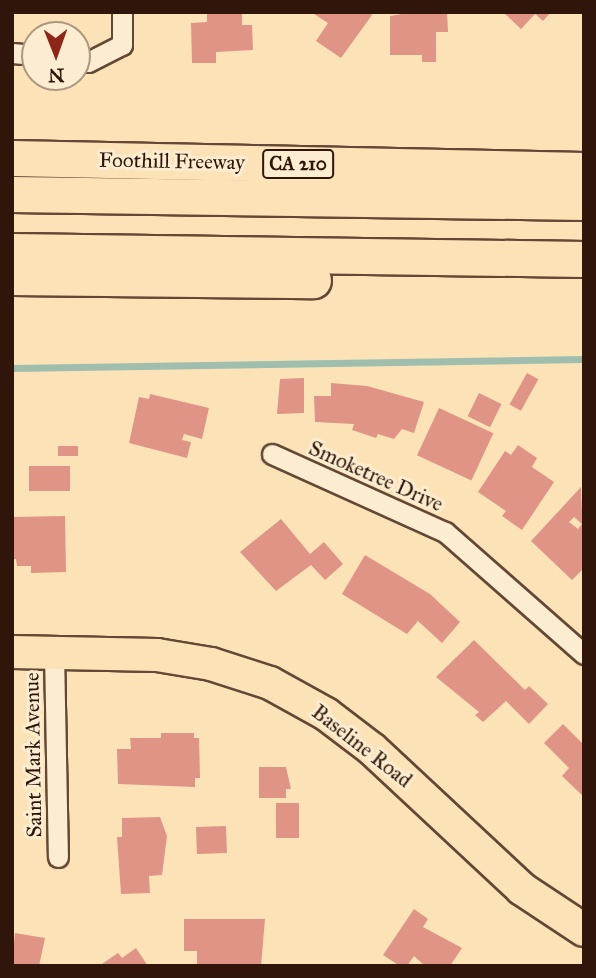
<!DOCTYPE html>
<style>
body{margin:0}
#map{position:relative;width:596px;height:978px;overflow:hidden;background:#fce3b7;font-family:"IM FELL Great Primer",serif}
div>[style]{position:absolute}
.stream>*{height:7px;margin:-3.5px;padding:0 3.5px;transform-origin:3.5px;border-radius:3.5px;background:#9fbead}
.building>*{inset:0;background:#e09486;transform-origin:0 0}
.roads{filter:drop-shadow(2px 0 #634835) drop-shadow(-2px 0 #634835) drop-shadow(0 2px #634835) drop-shadow(0 -2px #634835)}
.minor>*{height:19px;margin:-9.5px;padding:0 9.5px;transform-origin:9.5px;border-radius:9.5px;background:#fdedd0}
.primary>*{height:32px;margin:-16px;padding:0 16px;transform-origin:16px;border-radius:16px;background:#fce3b7}
.motorway>*{height:35px;margin:-17.5px;padding:0 17.5px;transform-origin:17.5px;border-radius:17.5px;background:#fce3b7}
span{translate:-50% -50%;white-space:nowrap;text-align:center;line-height:1.15;-webkit-text-stroke:6px #fdedd0;paint-order:stroke}
.shield-label span{padding:2px 5px;background:#fdedd0;border:2px solid;border-radius:5px;-webkit-text-stroke-width:0}
.shield-label{font-size:19px;color:#30150a;font-weight:700}
.street-label{font-size:21px;color:#30150a}
.frame{position:absolute;inset:0;border:14px solid #30150a;pointer-events:none}
.north{position:absolute;left:21px;top:21px;width:70px;height:70px;box-sizing:border-box;background:#fdedd0;border:2px solid #ab9781;border-radius:50%;rotate:179deg;font-size:19px;font-weight:700;line-height:28px;text-align:center;color:#30150a}
.north::after{content:'';display:block;margin:auto;width:24px;height:32px;background:#8f2418;clip-path:polygon(50% 0,100% 100%,50% 72%,0 100%)}
</style>
<div id="map">
<div class="stream">
<i style="left:12px;top:368px;width:572px;rotate:-0.9deg"></i>
</div>
<div class="building">
<i style="clip-path:polygon(207px 12px,242px 12px,242px 25px,252px 25px,253px 50px,216px 52px,216px 63px,192px 63px,191px 23px,207px 22px)"></i>
<i style="clip-path:polygon(311px 12px,370px 12px,372px 15px,341px 58px,316px 41px,328px 23px)"></i>
<i style="clip-path:polygon(413px 12px,447px 12px,448px 32px,436px 32px,436px 62px,422px 62px,422px 55px,390px 55px,390px 16px)"></i>
<i style="clip-path:polygon(503px 12px,551px 12px,543px 21px,535px 14px,521px 29px)"></i>
<i style="left:527px;top:373px;width:13px;height:36px;rotate:29deg"></i>
<i style="clip-path:polygon(304px 378px,304px 413px,277px 414px,280px 379px)"></i>
<i style="clip-path:polygon(331px 383px,367px 386px,424px 402px,414px 433px,402px 429px,394px 439px,378px 434px,376px 438px,352px 430px,354px 424px,315px 422px,314px 396px,331px 396px)"></i>
<i style="left:479px;top:393px;width:25px;height:26px;rotate:26deg"></i>
<i style="clip-path:polygon(150px 394px,209px 408px,202px 439px,184px 434px,182px 440px,191px 442px,187px 458px,129px 443px,139px 397px,149px 399px)"></i>
<i style="left:439px;top:408px;width:60px;height:52px;rotate:25deg"></i>
<i style="clip-path:polygon(518px 445px,537px 458px,532px 467px,554px 482px,522px 530px,502px 516px,506px 511px,478px 492px,505px 451px,511px 455px)"></i>
<i style="left:58px;top:446px;width:20px;height:10px"></i>
<i style="left:29px;top:466px;width:41px;height:25px"></i>
<i style="clip-path:polygon(evenodd,581px 487px,584px 568px,572px 580px,531px 541px,581px 487px,574px 517px,582px 524px,578px 529px,569px 522px,574px 517px)"></i>
<i style="clip-path:polygon(65px 516px,66px 572px,31px 573px,31px 566px,17px 566px,16px 559px,12px 559px,12px 517px)"></i>
<i style="clip-path:polygon(281px 519px,310px 554px,324px 542px,343px 564px,325px 580px,311px 565px,276px 591px,240px 552px)"></i>
<i style="clip-path:polygon(365px 555px,430px 594px,460px 622px,442px 643px,418px 621px,407px 634px,342px 594px)"></i>
<i style="clip-path:polygon(474px 640px,525px 690px,529px 686px,548px 704px,529px 724px,506px 701px,483px 722px,475px 715px,479px 712px,436px 677px)"></i>
<i style="clip-path:polygon(563px 724px,584px 745px,584px 797px,562px 776px,569px 768px,544px 743px)"></i>
<i style="clip-path:polygon(161px 733px,194px 733px,194px 738px,199px 738px,200px 778px,195px 778px,195px 787px,118px 784px,117px 749px,131px 749px,130px 738px,161px 738px)"></i>
<i style="clip-path:polygon(259px 767px,286px 767px,291px 789px,286px 789px,286px 798px,259px 798px)"></i>
<i style="left:276px;top:803px;width:23px;height:35px"></i>
<i style="clip-path:polygon(160px 817px,167px 836px,162px 875px,149px 876px,150px 893px,121px 894px,117px 837px,122px 837px,122px 818px)"></i>
<i style="left:226px;top:826px;width:27px;height:30px;rotate:88deg"></i>
<i style="clip-path:polygon(414px 909px,428px 919px,423px 927px,462px 948px,450px 966px,425px 966px,414px 956px,407px 966px,400px 966px,383px 955px)"></i>
<i style="clip-path:polygon(184px 919px,265px 919px,261px 966px,197px 966px,197px 951px,184px 951px)"></i>
<i style="clip-path:polygon(15px 933px,45px 938px,39px 966px,12px 966px)"></i>
<i style="clip-path:polygon(136px 948px,148px 966px,99px 966px,118px 953px,122px 958px)"></i>
</div>
<div class="roads">
<div class="minor">
<i style="left:12px;top:53px;width:23px;rotate:5deg"></i>
<i style="left:77px;top:60px;width:11px;rotate:10deg"></i>
<i style="left:88px;top:62px;width:38px;rotate:-27deg"></i>
<i style="left:122px;top:45px;width:33px;rotate:-90deg"></i>
<i style="left:272px;top:454px;width:190px;rotate:24.3deg"></i>
<i style="left:445px;top:532px;width:185px;rotate:41.3deg"></i>
<i style="left:54px;top:652px;width:205px;rotate:88.9deg"></i>
</div>
<div class="primary">
<i style="left:12px;top:652px;width:145px;rotate:1.2deg"></i>
<i style="left:157px;top:655px;width:55px;rotate:9.5deg"></i>
<i style="left:211px;top:664px;width:62px;rotate:17.9deg"></i>
<i style="left:270px;top:683px;width:64px;rotate:29deg"></i>
<i style="left:326px;top:714px;width:58px;rotate:37.3deg"></i>
<i style="left:372px;top:749px;width:205px;rotate:43deg"></i>
<i style="left:522px;top:889px;width:74px;rotate:33.5deg"></i>
</div>
<div class="motorway">
<i style="left:12px;top:158px;width:572px;rotate:1.2deg"></i>
<i style="left:12px;top:194px;width:572px;rotate:0.8deg"></i>
<i style="left:12px;top:251px;width:572px;rotate:0.8deg"></i>
<i style="left:12px;top:277px;width:301px;rotate:0.6deg"></i>
</div>
</div>
<div class="shield-label">
<span style="left:298px;top:164px">CA 210</span>
</div>
<div class="street-label">
<span style="left:172px;top:161px;rotate:1deg">Foothill Freeway</span>
<span style="left:376px;top:476px;rotate:24deg">Smoketree Drive</span>
<span style="left:362px;top:746px;rotate:38deg">Baseline Road</span>
<span style="left:33px;top:755px;rotate:-91deg">Saint Mark Avenue</span>
</div>
<div class="frame"></div>
<div class="north">N</div>
</div>
